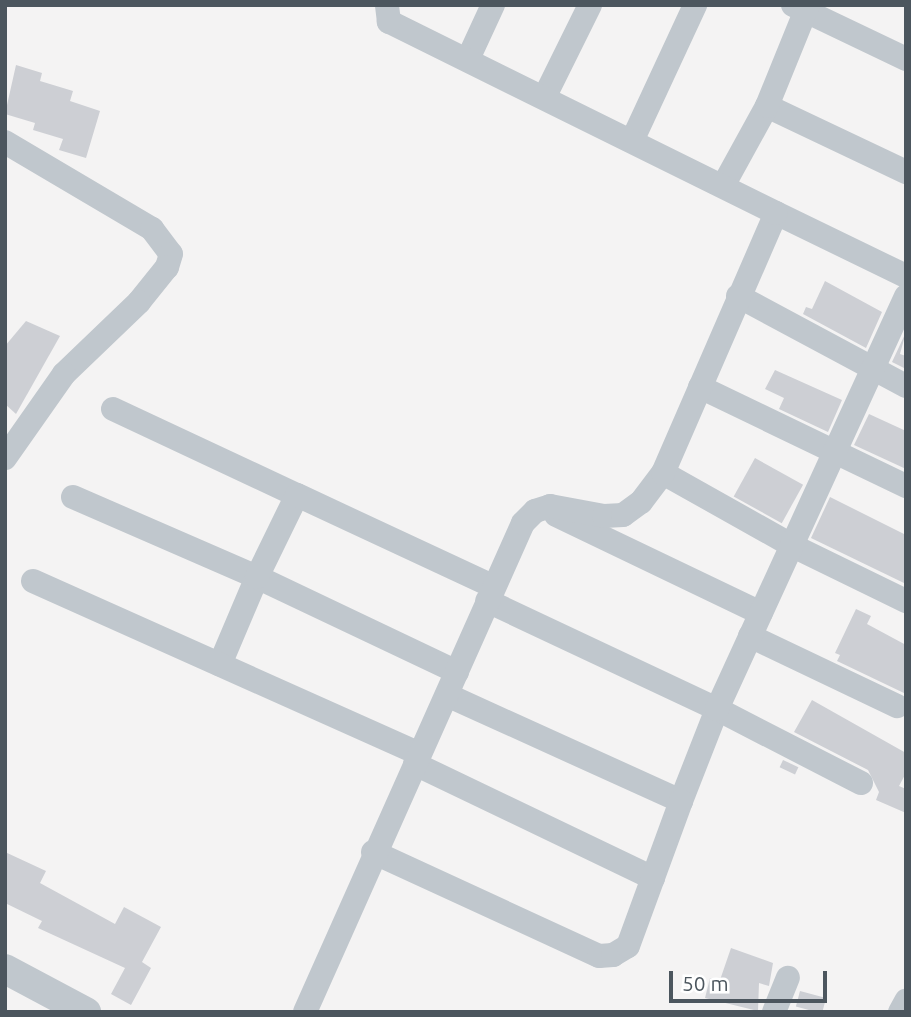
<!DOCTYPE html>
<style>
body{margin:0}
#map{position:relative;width:911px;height:1017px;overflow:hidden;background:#f4f3f3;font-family:Ubuntu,sans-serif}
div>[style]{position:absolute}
.building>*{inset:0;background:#cdcfd4;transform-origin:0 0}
.minor>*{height:24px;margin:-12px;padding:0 12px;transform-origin:12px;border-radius:12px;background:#c0c7cd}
.tertiary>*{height:30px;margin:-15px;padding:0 15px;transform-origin:15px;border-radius:15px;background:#c0c7cd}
span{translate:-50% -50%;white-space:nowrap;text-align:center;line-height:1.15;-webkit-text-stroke:7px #fff;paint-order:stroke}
.frame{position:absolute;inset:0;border:7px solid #4c565e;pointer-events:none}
.scale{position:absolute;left:669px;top:971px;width:158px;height:32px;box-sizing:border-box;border:4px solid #4c565e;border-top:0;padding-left:9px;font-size:21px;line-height:24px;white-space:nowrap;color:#4c565e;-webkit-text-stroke:5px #fff;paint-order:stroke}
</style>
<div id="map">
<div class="building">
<i style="clip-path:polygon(16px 65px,42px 73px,40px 81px,73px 91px,70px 101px,100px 111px,86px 158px,59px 150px,63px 139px,33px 130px,35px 123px,5px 114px)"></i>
<i style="clip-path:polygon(825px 281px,882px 312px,866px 348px,803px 314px,806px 307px,812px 309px)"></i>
<i style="clip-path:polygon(26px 321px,60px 336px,16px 414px,5px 404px,5px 346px)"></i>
<i style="clip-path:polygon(906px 332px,900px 354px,906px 356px,906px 369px,892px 362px)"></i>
<i style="clip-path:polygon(775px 370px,842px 400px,828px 432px,779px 409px,784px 398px,765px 389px)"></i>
<i style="clip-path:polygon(869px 414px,906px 431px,906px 469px,854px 445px)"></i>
<i style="left:755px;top:458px;width:55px;height:44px;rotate:29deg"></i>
<i style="clip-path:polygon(830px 497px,906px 535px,906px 584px,811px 538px)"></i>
<i style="clip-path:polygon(856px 609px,871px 616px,867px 624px,906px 645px,906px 694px,837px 661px,840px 655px,835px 653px)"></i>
<i style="clip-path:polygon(812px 700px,906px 753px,906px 773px,899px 786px,906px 789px,906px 813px,876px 800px,879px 792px,868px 770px,794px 732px)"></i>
<i style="left:783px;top:760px;width:17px;height:8px;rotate:25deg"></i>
<i style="clip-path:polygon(5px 852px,46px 871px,40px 883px,115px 924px,124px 907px,161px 927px,142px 962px,151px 968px,131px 1005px,111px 994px,125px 968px,38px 928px,42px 921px,5px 903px)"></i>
<i style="clip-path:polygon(731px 948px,773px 963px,769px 986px,759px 983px,758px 1011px,705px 998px,710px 978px,720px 980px)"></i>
<i style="left:800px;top:991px;width:27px;height:16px;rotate:15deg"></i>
</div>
<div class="minor">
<i style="left:793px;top:5px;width:125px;rotate:25.5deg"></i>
<i style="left:468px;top:59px;width:60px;rotate:-65.2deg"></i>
<i style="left:545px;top:96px;width:102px;rotate:-63.7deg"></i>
<i style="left:767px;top:106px;width:154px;rotate:25.4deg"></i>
<i style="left:632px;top:141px;width:150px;rotate:-65.1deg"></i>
<i style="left:5px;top:142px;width:171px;rotate:30.6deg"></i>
<i style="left:152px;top:229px;width:31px;rotate:53deg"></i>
<i style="left:171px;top:254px;width:14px;rotate:107deg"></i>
<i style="left:167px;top:267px;width:45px;rotate:128.7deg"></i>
<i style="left:139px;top:302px;width:104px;rotate:136.2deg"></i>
<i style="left:64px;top:374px;width:103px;rotate:125.1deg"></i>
<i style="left:723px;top:186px;width:91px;rotate:-61.2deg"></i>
<i style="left:767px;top:106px;width:109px;rotate:-67.9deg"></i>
<i style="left:776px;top:213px;width:144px;rotate:25.9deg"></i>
<i style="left:738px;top:296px;width:191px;rotate:28.2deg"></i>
<i style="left:700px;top:387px;width:229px;rotate:25.7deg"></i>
<i style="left:113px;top:409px;width:203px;rotate:25.1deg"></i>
<i style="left:663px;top:473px;width:149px;rotate:29.3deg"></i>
<i style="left:793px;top:546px;width:126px;rotate:26deg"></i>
<i style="left:73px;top:497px;width:201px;rotate:23.5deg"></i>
<i style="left:257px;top:577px;width:95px;rotate:113deg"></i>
<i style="left:556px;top:515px;width:227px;rotate:25.6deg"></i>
<i style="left:33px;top:581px;width:423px;rotate:24.1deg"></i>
<i style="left:750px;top:636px;width:163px;rotate:25.5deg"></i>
<i style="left:457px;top:672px;width:221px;rotate:-154.6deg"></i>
<i style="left:257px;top:577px;width:91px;rotate:-64deg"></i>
<i style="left:297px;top:495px;width:217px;rotate:25deg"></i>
<i style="left:447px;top:695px;width:257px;rotate:24.4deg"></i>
<i style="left:681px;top:801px;width:99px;rotate:-68.6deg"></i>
<i style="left:717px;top:709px;width:254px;rotate:-154.8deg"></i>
<i style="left:415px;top:764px;width:264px;rotate:25.6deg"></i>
<i style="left:861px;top:783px;width:162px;rotate:-152.8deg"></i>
<i style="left:717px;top:709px;width:454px;rotate:-65.4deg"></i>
<i style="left:373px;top:852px;width:249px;rotate:24.7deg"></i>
<i style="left:599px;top:956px;width:14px;rotate:-4deg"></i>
<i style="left:613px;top:955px;width:17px;rotate:-31deg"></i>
<i style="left:628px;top:946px;width:154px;rotate:-69.9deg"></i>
<i style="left:305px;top:1012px;width:535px;rotate:-65.97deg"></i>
<i style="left:523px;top:523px;width:17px;rotate:-45deg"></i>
<i style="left:535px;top:511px;width:16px;rotate:-18deg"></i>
<i style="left:550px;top:506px;width:55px;rotate:10.5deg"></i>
<i style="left:604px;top:516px;width:19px;rotate:-3deg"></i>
<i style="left:623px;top:515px;width:22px;rotate:-36deg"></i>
<i style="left:641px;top:502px;width:36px;rotate:-53deg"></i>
<i style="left:663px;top:473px;width:283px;rotate:-66.5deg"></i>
<i style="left:776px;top:213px;width:432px;rotate:-153.7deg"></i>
<i style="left:389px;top:22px;width:17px;rotate:-97deg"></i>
<i style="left:774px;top:1012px;width:37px;rotate:-68deg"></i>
<i style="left:900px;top:1012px;width:13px;rotate:-61deg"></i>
</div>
<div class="tertiary">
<i style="left:5px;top:969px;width:92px;rotate:28deg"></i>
</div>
<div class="frame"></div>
<div class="scale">50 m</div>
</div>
